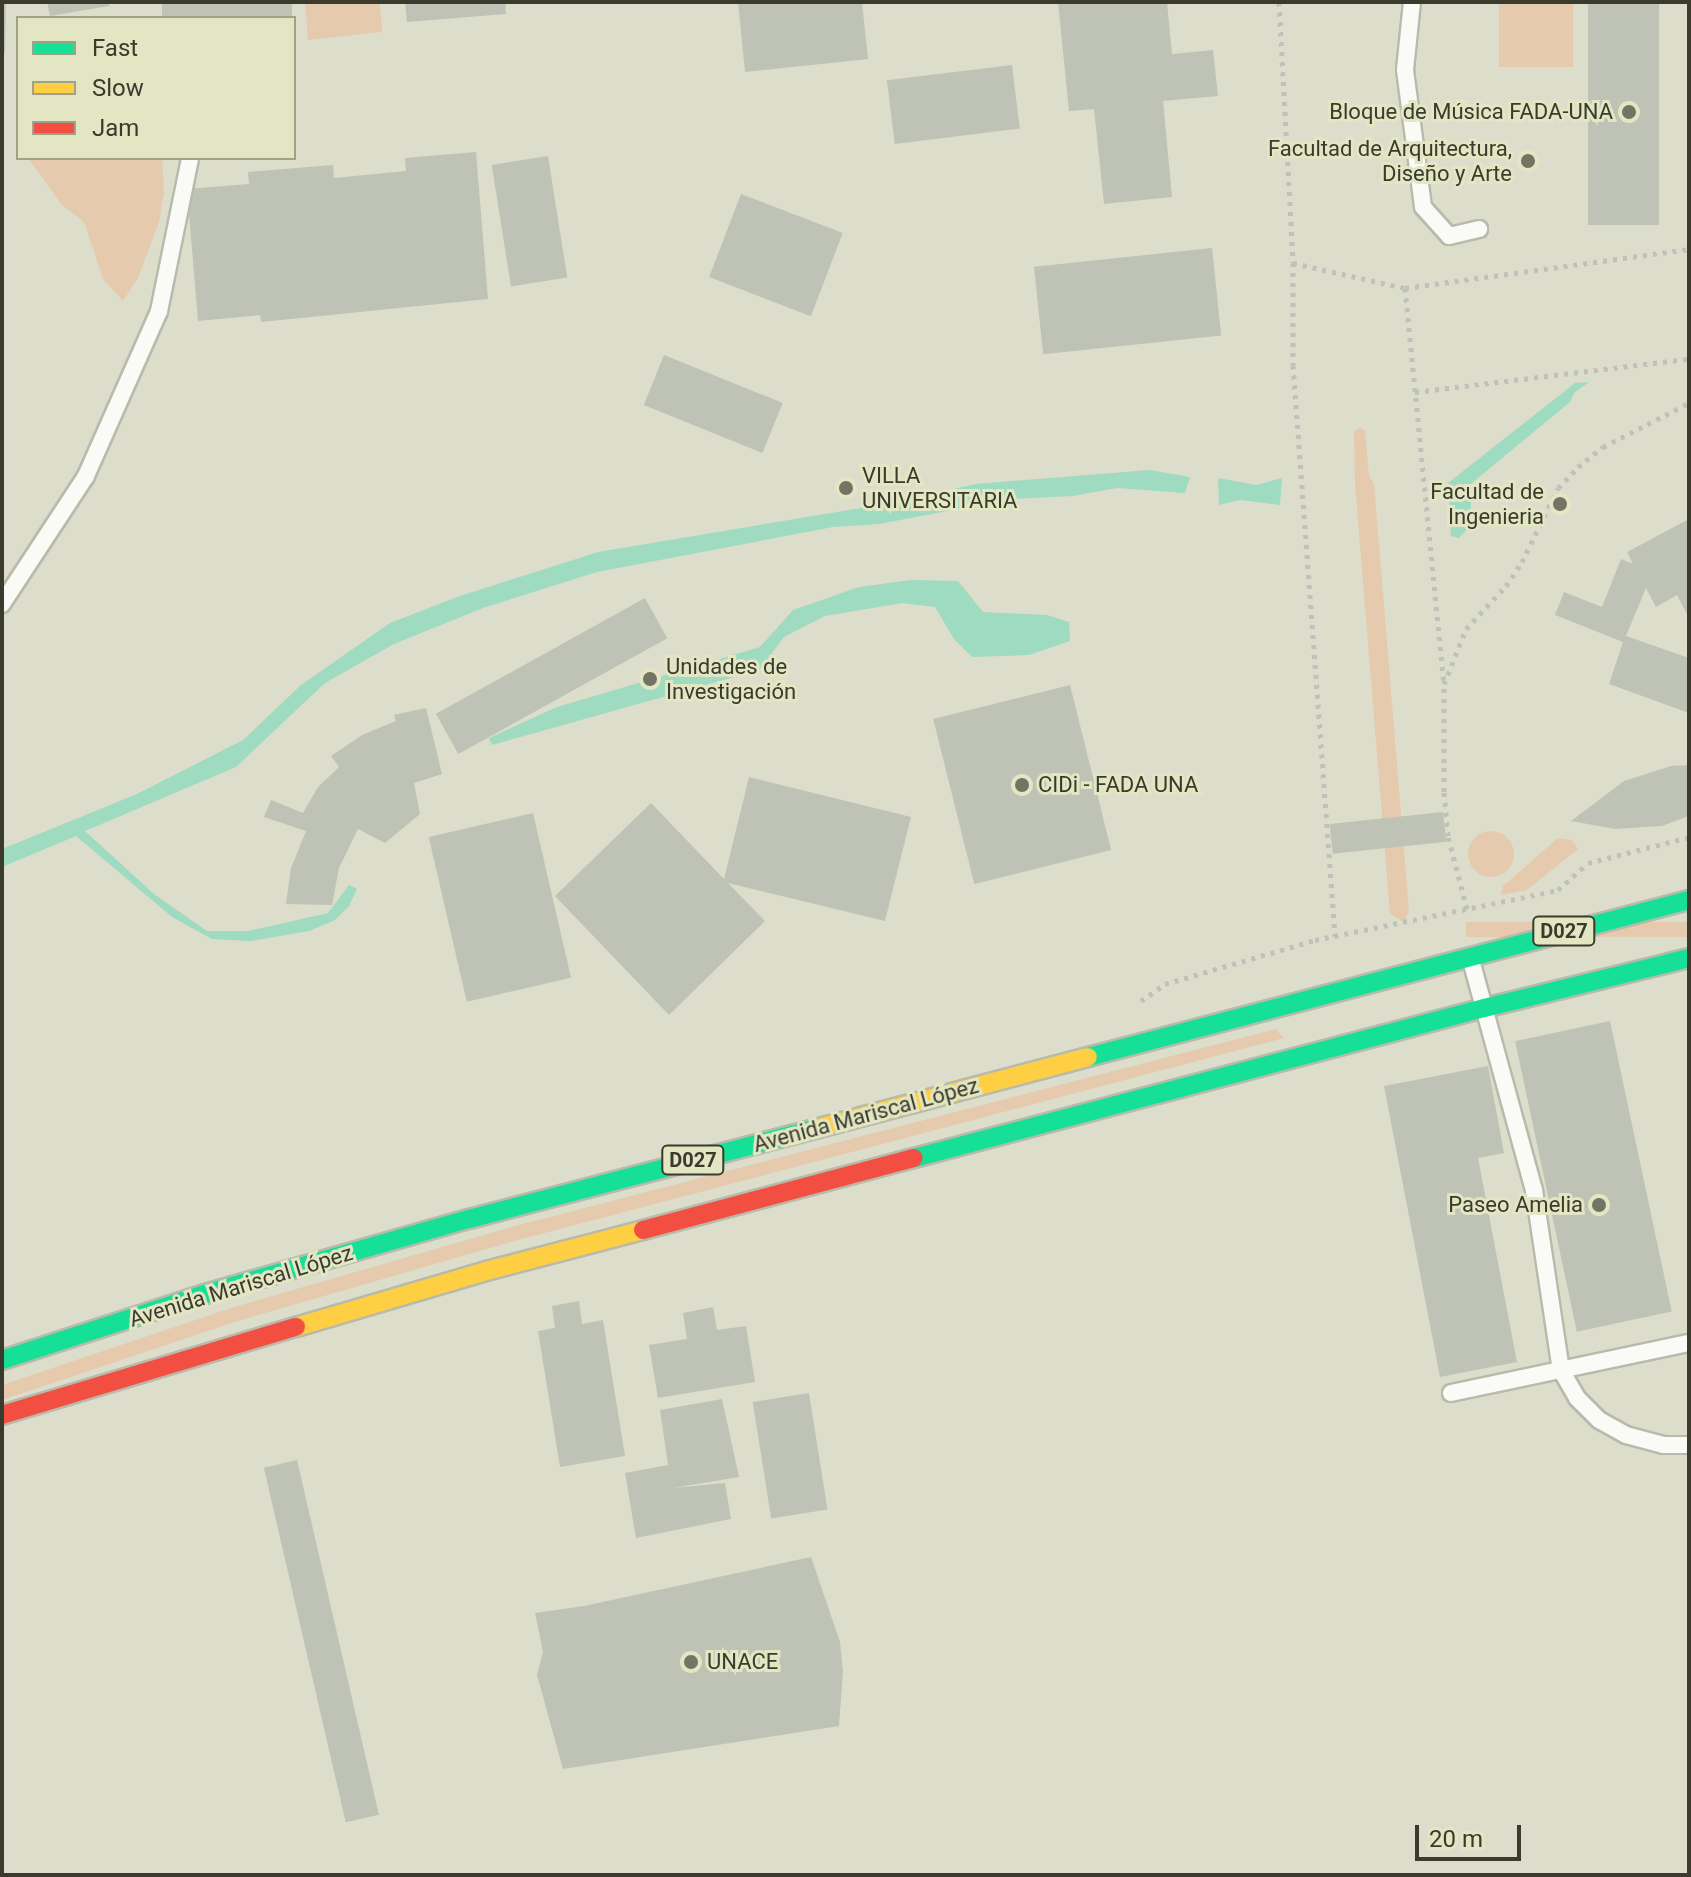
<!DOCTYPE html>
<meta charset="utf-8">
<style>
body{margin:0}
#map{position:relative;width:1691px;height:1877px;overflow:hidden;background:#dcdecb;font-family:Roboto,sans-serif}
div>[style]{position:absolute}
.green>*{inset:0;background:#e6caad;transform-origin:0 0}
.round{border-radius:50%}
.water>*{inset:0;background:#9edbc0}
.building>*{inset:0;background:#bec3b6;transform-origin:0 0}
.path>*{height:5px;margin-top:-2.5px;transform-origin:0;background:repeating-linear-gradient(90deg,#c0c1ba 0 4px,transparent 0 10px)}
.roads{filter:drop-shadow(2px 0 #b8baab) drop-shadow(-2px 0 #b8baab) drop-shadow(0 2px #b8baab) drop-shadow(0 -2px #b8baab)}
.lane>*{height:16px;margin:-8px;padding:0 8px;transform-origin:8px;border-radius:8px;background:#fafaf7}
.fast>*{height:18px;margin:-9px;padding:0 9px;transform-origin:9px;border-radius:9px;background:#16e098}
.slow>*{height:18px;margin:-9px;padding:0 9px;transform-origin:9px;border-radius:9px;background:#ffcf43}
.jam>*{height:18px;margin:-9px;padding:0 9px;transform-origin:9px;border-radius:9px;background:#f24e42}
.dots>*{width:22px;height:22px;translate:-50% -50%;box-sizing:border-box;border:4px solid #e2e6c3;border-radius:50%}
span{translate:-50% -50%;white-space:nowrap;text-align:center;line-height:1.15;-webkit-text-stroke:6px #e2e6c3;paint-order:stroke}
.shield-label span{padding:2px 6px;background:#e2e6c3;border:2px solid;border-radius:6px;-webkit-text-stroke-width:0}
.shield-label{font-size:20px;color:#3a3b2d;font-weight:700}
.poi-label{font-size:22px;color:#3a3b2d}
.right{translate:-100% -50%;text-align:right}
.left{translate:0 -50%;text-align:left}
.street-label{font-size:22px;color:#3a3b2d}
.frame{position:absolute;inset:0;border:4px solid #3a3b2d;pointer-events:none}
.legend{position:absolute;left:16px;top:16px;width:280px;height:144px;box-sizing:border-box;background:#e2e6c3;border:2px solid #9fa287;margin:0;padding:10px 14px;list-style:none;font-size:24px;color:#3a3b2d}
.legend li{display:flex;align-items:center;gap:16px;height:40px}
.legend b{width:40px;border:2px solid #9fa287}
.scale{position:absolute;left:1415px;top:1825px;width:106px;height:36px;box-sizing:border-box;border:4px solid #3a3b2d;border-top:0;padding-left:10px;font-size:24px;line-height:28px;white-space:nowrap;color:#3a3b2d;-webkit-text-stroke:6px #e2e6c3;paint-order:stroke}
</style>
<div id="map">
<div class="green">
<i style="clip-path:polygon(305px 2px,380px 2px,382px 32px,308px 40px)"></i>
<i style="left:1499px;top:2px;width:74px;height:65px"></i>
<i style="clip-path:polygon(28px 158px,162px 158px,164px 193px,159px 222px,138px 278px,123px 301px,103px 279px,84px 222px,62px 205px)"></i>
<i style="clip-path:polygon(1360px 427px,1365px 431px,1369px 476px,1374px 483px,1409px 911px,1404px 922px,1390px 914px,1355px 484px,1354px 432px)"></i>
<i class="round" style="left:1468px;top:831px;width:46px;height:46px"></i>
<i style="clip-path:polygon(1558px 838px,1572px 840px,1578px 849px,1527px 890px,1501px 895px,1503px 886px)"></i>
<i style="left:1689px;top:922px;width:15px;height:223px;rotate:90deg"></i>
<i style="clip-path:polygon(1276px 1029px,1284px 1038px,518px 1240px,238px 1321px,2px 1400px,2px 1385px,234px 1307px,515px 1226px)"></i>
</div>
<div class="water">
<i style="clip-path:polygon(1589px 382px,1574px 393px,1570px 402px,1472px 483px,1470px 526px,1459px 538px,1451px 536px,1448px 483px,1575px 383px)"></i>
<i style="clip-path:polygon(1149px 470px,1190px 477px,1185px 493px,1117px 488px,1073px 496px,1011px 499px,879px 524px,833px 527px,597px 572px,483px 608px,394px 644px,325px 683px,236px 767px,85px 831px,154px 894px,207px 931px,248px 931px,328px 913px,349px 885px,357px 889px,349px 906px,335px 920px,309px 931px,251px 941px,212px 939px,172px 917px,76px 836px,2px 867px,2px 849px,137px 794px,243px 740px,301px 685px,390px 623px,460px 596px,598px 552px,903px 501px,975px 484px)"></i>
<i style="clip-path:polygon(1218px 478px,1256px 485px,1282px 478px,1280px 505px,1240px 500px,1219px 505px)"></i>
<i style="clip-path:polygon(911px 580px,958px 581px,983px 612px,1047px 615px,1069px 622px,1070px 641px,1029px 655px,972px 657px,954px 639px,935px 607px,902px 603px,825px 616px,784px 637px,759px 670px,492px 745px,489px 738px,557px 707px,760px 647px,793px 610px,859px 587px)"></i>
</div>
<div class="building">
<i style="clip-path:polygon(2px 2px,6px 2px,5px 53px,2px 53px)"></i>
<i style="clip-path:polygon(47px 2px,109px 2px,109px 6px,50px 16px)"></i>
<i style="left:162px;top:2px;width:130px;height:16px"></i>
<i style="clip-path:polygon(405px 2px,505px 2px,506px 14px,407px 22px)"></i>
<i style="clip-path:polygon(738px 2px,862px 2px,868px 59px,745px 72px)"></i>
<i style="clip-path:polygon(1058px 2px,1167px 2px,1172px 54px,1213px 50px,1218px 96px,1163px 101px,1172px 197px,1104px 204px,1094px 109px,1069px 111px)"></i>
<i style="left:1588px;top:2px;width:71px;height:223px"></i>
<i style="left:1012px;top:65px;width:64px;height:126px;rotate:83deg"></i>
<i style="clip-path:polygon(476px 152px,488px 299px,261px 322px,260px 315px,198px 321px,187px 189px,249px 184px,248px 172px,333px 165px,334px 178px,406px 171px,405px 158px)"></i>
<i style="left:548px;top:156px;width:123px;height:57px;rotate:81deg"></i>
<i style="left:741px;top:194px;width:109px;height:89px;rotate:21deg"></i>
<i style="left:1212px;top:248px;width:88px;height:179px;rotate:84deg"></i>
<i style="left:664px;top:355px;width:128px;height:54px;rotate:22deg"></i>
<i style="clip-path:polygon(1689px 519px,1689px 618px,1677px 595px,1656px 607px,1646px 588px,1626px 636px,1689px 658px,1689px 713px,1609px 684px,1623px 642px,1555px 615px,1564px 592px,1602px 607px,1621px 559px,1633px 564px,1627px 552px)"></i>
<i style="left:645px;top:598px;width:46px;height:239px;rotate:61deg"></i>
<i style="left:1070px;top:685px;width:170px;height:141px;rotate:76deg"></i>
<i style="clip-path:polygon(426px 708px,442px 774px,414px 783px,420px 814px,385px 843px,358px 829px,339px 868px,332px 905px,286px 904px,291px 868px,306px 831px,264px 817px,271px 800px,303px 813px,318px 787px,339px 767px,331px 756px,362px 735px,396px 721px,394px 715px)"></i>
<i style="clip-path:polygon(1689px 765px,1689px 816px,1662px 826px,1615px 829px,1571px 821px,1624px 781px,1671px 766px)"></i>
<i style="clip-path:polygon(749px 777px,911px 817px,885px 921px,728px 883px,765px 921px,669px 1015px,555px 896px,651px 803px,724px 879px)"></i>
<i style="left:1443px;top:812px;width:30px;height:114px;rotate:84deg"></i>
<i style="left:533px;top:813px;width:169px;height:107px;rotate:77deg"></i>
<i style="left:1610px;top:1021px;width:297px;height:97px;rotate:78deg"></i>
<i style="clip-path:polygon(1488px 1066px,1504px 1153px,1478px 1158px,1517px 1362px,1440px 1377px,1384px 1086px)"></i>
<i style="clip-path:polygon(579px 1301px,582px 1324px,603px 1320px,625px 1456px,560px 1467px,538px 1331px,555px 1328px,552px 1306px)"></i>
<i style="clip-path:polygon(713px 1307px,717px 1330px,746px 1326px,755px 1382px,658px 1398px,649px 1345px,687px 1339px,683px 1313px)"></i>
<i style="left:809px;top:1393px;width:118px;height:57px;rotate:81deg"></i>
<i style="clip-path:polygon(722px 1399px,739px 1477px,673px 1488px,725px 1483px,731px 1519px,636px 1538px,625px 1473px,668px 1465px,660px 1410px)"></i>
<i style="left:297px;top:1460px;width:364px;height:34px;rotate:77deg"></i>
<i style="clip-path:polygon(811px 1557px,840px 1642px,843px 1672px,839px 1726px,563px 1769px,537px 1675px,543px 1652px,535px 1613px,584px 1606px)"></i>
</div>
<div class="path">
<i style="left:1279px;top:2px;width:261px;rotate:86.9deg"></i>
<i style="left:1293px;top:263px;width:102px;rotate:90deg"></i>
<i style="left:1293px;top:365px;width:573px;rotate:85.79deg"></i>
<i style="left:1293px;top:263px;width:115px;rotate:12.6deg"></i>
<i style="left:1405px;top:288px;width:287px;rotate:-7.8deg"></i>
<i style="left:1405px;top:288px;width:397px;rotate:84.4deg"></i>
<i style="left:1415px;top:392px;width:276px;rotate:-6.9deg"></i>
<i style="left:1467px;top:909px;width:75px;rotate:-104.6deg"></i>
<i style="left:1448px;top:836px;width:44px;rotate:-95.2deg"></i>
<i style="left:1444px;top:792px;width:108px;rotate:-90deg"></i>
<i style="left:1444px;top:684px;width:59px;rotate:-68.2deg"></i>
<i style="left:1466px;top:629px;width:59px;rotate:-47.1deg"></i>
<i style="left:1506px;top:586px;width:29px;rotate:-56deg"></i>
<i style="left:1522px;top:562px;width:82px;rotate:-64.1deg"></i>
<i style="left:1558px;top:488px;width:29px;rotate:-46deg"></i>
<i style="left:1578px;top:467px;width:32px;rotate:-39deg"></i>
<i style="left:1603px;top:447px;width:97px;rotate:-27.1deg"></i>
<i style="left:1141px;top:1001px;width:29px;rotate:-35deg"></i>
<i style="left:1165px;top:984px;width:156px;rotate:-16.3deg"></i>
<i style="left:1315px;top:940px;width:248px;rotate:-11.6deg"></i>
<i style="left:1558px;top:890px;width:40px;rotate:-42deg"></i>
<i style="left:1588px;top:863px;width:104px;rotate:-14.4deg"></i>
</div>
<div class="roads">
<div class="lane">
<i style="left:1412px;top:2px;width:68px;rotate:95.9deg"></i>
<i style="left:1405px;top:70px;width:138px;rotate:82.5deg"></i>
<i style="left:1423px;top:207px;width:39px;rotate:48deg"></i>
<i style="left:1449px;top:236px;width:31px;rotate:-13deg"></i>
<i style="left:2px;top:604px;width:153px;rotate:-56.7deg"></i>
<i style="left:86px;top:476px;width:180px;rotate:-66.1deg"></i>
<i style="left:159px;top:311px;width:156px;rotate:-78.5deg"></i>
<i style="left:1471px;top:960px;width:238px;rotate:74.7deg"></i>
<i style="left:1534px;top:1190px;width:182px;rotate:81.5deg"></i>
<i style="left:1561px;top:1370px;width:32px;rotate:60deg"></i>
<i style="left:1577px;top:1398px;width:31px;rotate:45deg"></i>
<i style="left:1599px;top:1420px;width:31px;rotate:29deg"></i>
<i style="left:1626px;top:1435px;width:38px;rotate:15deg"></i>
<i style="left:1663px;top:1445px;width:26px"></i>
<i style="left:1451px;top:1393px;width:243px;rotate:-11.9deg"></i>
</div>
<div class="fast">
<i style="left:1088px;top:1057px;width:621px;rotate:-14.64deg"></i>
<i style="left:914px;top:1158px;width:589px;rotate:-14.74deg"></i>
<i style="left:1484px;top:1008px;width:211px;rotate:-13.7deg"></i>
<i style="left:2px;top:1360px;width:213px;rotate:-18deg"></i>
<i style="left:205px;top:1294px;width:274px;rotate:-15.9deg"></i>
<i style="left:469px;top:1219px;width:362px;rotate:-14.6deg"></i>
</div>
<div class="slow">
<i style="left:819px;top:1128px;width:278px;rotate:-14.8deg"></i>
<i style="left:296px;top:1327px;width:198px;rotate:-16.4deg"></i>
<i style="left:486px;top:1271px;width:162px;rotate:-14.6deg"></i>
</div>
<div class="jam">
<i style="left:643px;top:1230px;width:280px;rotate:-14.9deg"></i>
<i style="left:2px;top:1415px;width:307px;rotate:-16.7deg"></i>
</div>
</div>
<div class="dots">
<i style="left:1629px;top:112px;background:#737464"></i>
<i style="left:1528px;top:161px;background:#737464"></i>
<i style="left:846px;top:488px;background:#737464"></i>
<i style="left:1560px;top:504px;background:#737464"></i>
<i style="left:650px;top:679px;background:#737464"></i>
<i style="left:1022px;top:785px;background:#737464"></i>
<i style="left:1599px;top:1205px;background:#737464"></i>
<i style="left:691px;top:1662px;background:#737464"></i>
</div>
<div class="shield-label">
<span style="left:1564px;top:931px">D027</span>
<span style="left:693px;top:1160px">D027</span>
</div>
<div class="poi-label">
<span class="right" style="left:1613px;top:112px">Bloque de Música FADA-UNA</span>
<span class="right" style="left:1512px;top:161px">Facultad de Arquitectura,<br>Diseño y Arte</span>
<span class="left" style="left:862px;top:488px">VILLA<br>UNIVERSITARIA</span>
<span class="right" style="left:1544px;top:504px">Facultad de<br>Ingenieria</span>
<span class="left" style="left:666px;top:679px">Unidades de<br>Investigación</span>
<span class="left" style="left:1038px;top:785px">CIDi - FADA UNA</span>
<span class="right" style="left:1583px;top:1205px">Paseo Amelia</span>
<span class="left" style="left:707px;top:1662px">UNACE</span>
</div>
<div class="street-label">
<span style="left:866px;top:1115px;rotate:-15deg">Avenida Mariscal López</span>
<span style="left:241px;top:1286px;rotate:-17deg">Avenida Mariscal López</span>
</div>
<div class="frame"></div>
<ul class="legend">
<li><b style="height:10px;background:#16e098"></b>Fast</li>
<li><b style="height:10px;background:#ffcf43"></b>Slow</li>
<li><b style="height:10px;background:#f24e42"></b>Jam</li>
</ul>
<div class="scale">20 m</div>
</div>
